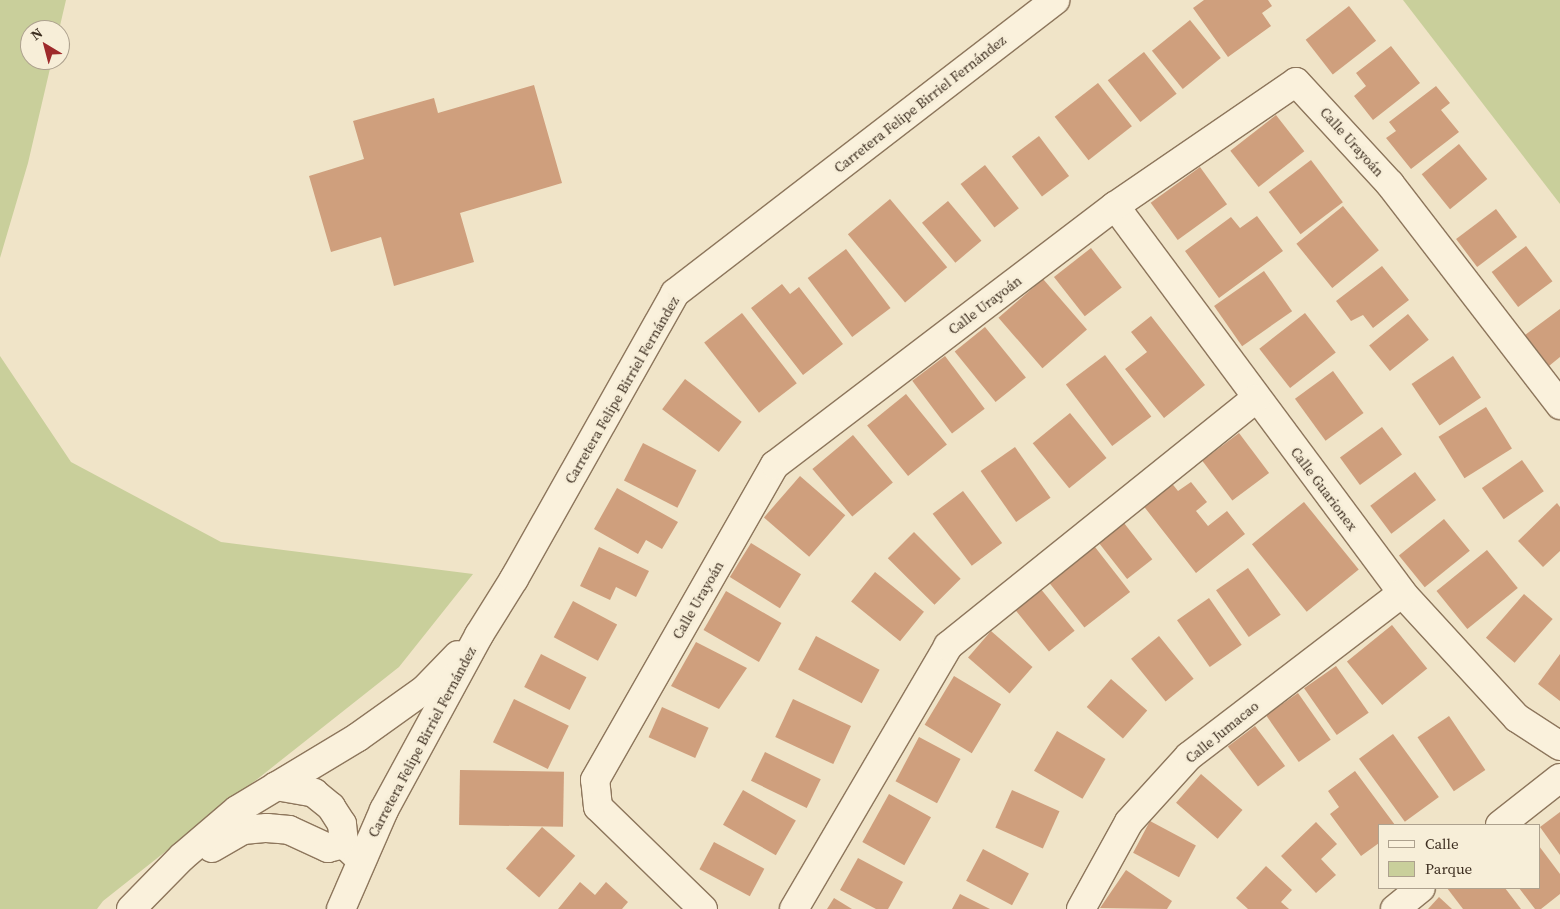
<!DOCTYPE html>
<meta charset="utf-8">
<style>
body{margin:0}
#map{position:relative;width:1560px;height:909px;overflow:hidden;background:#f0e4c8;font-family:"Source Serif 4",serif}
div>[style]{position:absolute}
.green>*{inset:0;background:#c9cf9b}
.building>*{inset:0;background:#cf9f7d;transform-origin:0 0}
.roads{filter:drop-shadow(1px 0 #8d765c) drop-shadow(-1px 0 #8d765c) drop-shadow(0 1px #8d765c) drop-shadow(0 -1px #8d765c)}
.minor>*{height:28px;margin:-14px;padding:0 14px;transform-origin:14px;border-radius:14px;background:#faf1dc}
.tertiary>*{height:28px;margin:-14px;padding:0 14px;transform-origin:14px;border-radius:14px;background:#faf1dc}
span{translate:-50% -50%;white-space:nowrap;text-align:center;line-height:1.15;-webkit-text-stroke:5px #f7eed8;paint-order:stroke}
.street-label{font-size:14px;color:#3d2e20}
.legend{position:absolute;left:1378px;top:824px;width:162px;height:65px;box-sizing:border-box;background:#f7eed8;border:1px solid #ada18e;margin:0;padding:6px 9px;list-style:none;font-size:15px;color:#3d2e20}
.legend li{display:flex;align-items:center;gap:10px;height:25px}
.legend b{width:25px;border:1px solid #ada18e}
.north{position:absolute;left:20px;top:20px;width:50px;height:50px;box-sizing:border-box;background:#f7eed8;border:1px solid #ada18e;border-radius:50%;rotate:323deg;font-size:14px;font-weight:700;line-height:20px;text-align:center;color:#3d2e20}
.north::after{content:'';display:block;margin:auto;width:18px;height:22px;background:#9e2a2b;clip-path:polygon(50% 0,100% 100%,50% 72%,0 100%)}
</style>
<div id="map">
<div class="green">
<i style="clip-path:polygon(0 0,66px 0,59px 30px,30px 30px,30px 60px,52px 60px,28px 163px,0 258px)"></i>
<i style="clip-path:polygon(1403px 0,1560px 0,1560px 204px)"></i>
<i style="clip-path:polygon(0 356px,71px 462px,221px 542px,473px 574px,399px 667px,103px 901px,97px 909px,0 909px)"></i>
</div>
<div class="building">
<i style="clip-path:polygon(1204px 0,1268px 0,1272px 6px,1262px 13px,1271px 26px,1228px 57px,1193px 8px)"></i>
<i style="left:1349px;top:6px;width:44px;height:55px;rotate:52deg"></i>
<i style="left:1190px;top:20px;width:49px;height:49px;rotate:51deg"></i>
<i style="clip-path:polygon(1391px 46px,1420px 83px,1373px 120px,1354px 96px,1366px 86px,1356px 73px)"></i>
<i style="left:1144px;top:52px;width:53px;height:46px;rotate:52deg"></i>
<i style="left:1098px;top:83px;width:55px;height:55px;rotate:52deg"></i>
<i style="clip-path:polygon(534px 85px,562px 183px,460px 213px,474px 262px,394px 286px,381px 237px,331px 252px,309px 176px,364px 159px,353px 121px,434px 98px,438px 113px)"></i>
<i style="clip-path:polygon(1436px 86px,1450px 103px,1441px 110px,1459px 132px,1411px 169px,1386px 138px,1396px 131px,1389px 122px)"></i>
<i style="left:1276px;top:115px;width:46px;height:58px;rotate:52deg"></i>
<i style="left:1039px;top:136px;width:50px;height:34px;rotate:53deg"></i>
<i style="left:1459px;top:144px;width:45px;height:48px;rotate:51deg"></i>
<i style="left:1311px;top:160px;width:53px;height:53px;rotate:53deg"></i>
<i style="left:985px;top:165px;width:55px;height:31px;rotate:52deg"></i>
<i style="left:1200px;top:167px;width:46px;height:61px;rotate:54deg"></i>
<i style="left:890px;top:199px;width:89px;height:55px;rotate:50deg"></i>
<i style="left:948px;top:201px;width:52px;height:34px;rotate:50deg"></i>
<i style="left:1343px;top:206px;width:57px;height:60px;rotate:51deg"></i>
<i style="left:1496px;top:209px;width:35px;height:50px;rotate:53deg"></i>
<i style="clip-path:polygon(1257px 216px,1283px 251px,1219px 298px,1185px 251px,1231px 217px,1240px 228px)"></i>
<i style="left:1526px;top:246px;width:44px;height:43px;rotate:53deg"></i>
<i style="left:1091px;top:248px;width:50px;height:47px;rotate:52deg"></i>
<i style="left:846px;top:249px;width:74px;height:48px;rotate:53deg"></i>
<i style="clip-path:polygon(1382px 266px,1409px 300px,1373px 328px,1363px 315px,1351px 321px,1336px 301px)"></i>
<i style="left:1264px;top:271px;width:49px;height:61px;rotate:55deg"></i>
<i style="left:1043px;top:279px;width:67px;height:59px;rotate:49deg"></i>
<i style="clip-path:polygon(782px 284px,790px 294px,799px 287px,843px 344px,803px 375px,751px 308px)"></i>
<i style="clip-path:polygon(1560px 309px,1560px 357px,1549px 366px,1525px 335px)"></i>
<i style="left:742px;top:313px;width:89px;height:48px;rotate:52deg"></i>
<i style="left:1305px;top:313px;width:50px;height:58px;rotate:52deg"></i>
<i style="left:1408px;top:314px;width:33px;height:50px;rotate:51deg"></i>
<i style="clip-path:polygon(1151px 316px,1205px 385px,1164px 418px,1125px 369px,1147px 352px,1131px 332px)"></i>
<i style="left:985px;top:327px;width:65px;height:39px;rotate:51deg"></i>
<i style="left:1105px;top:355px;width:77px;height:49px;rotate:53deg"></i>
<i style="left:945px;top:356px;width:66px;height:41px;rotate:53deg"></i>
<i style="left:1453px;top:356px;width:50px;height:50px;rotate:56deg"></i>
<i style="left:1333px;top:371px;width:52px;height:47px;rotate:54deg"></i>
<i style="left:685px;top:379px;width:71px;height:38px;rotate:37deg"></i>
<i style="left:906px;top:394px;width:65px;height:50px;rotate:51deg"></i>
<i style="left:1486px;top:407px;width:49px;height:56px;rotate:58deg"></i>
<i style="left:1070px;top:413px;width:58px;height:48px;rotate:51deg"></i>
<i style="left:1382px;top:427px;width:34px;height:52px;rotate:54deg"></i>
<i style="left:1239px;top:433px;width:50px;height:46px;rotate:53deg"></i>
<i style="left:853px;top:435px;width:62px;height:53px;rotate:50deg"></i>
<i style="left:643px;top:443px;width:60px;height:42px;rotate:27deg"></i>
<i style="left:1015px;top:447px;width:62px;height:42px;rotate:55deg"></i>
<i style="left:1522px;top:460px;width:38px;height:49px;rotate:55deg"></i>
<i style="left:1415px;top:472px;width:35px;height:56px;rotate:53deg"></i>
<i style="left:800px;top:476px;width:60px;height:55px;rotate:41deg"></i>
<i style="clip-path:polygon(1170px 481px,1178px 491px,1191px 482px,1207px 502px,1196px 511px,1208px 526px,1227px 511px,1245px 534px,1196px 573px,1142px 504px)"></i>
<i style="clip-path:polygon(617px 488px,678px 522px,662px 549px,646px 540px,638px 554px,594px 529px)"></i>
<i style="left:963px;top:491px;width:65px;height:38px;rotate:53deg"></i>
<i style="left:1304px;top:502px;width:87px;height:67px;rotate:51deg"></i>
<i style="clip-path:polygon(1557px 503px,1560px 507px,1560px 551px,1543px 567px,1518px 541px)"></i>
<i style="left:1444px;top:519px;width:41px;height:58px;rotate:51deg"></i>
<i style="left:1124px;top:523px;width:46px;height:32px;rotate:52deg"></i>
<i style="left:914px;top:532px;width:66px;height:37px;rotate:45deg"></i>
<i style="left:751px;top:543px;width:59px;height:40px;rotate:32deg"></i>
<i style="clip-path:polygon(599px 547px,649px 571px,636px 597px,616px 587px,610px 600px,580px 586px)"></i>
<i style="left:1095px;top:547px;width:57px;height:58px;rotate:52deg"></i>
<i style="left:1487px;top:550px;width:49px;height:65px;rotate:51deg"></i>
<i style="left:1248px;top:568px;width:57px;height:39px;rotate:55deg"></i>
<i style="left:875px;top:572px;width:63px;height:38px;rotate:39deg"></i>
<i style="left:1040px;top:588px;width:55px;height:33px;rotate:51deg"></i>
<i style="left:726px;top:591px;width:64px;height:45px;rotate:30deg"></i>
<i style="left:1524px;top:594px;width:38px;height:58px;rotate:41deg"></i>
<i style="left:1209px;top:598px;width:57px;height:39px;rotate:55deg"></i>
<i style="left:573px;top:601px;width:50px;height:41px;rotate:28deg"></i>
<i style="left:1392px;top:625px;width:56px;height:58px;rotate:51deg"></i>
<i style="left:991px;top:631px;width:55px;height:35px;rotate:41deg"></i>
<i style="left:816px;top:636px;width:72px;height:38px;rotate:28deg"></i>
<i style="left:1159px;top:636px;width:55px;height:36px;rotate:51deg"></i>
<i style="clip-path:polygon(696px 642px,747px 668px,719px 709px,671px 686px)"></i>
<i style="left:541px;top:654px;width:51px;height:37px;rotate:27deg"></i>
<i style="clip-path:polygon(1560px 654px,1560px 701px,1538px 684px)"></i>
<i style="left:1336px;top:666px;width:57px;height:39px;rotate:55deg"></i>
<i style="left:954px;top:676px;width:55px;height:57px;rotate:31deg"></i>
<i style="left:1111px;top:679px;width:48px;height:37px;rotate:41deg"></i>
<i style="left:1298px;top:693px;width:57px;height:39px;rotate:55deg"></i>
<i style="left:514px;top:699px;width:61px;height:48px;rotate:26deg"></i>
<i style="left:793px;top:699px;width:64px;height:42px;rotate:25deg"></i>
<i style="left:662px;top:707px;width:51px;height:33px;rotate:24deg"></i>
<i style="left:1449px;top:716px;width:65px;height:38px;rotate:56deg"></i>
<i style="left:1255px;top:726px;width:50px;height:34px;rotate:53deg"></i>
<i style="left:1057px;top:731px;width:56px;height:46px;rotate:30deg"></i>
<i style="left:1393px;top:734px;width:78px;height:42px;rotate:54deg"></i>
<i style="left:919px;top:737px;width:47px;height:50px;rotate:28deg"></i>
<i style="left:765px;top:752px;width:62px;height:32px;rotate:26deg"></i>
<i style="left:460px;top:770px;width:104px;height:55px;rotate:1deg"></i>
<i style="clip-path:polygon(1355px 771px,1395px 825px,1379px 825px,1379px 843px,1361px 856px,1330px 814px,1339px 807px,1328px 791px)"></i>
<i style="left:1201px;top:774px;width:55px;height:38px;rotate:41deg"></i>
<i style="left:743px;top:790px;width:61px;height:40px;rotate:30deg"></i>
<i style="left:1012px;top:790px;width:52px;height:41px;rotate:24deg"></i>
<i style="left:889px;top:794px;width:48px;height:55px;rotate:29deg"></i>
<i style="clip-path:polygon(1560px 812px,1560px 855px,1540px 827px)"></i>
<i style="left:1150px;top:821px;width:52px;height:36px;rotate:28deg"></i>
<i style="clip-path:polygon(1316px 822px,1337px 844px,1321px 859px,1336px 875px,1316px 893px,1281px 856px)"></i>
<i style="left:542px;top:827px;width:44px;height:55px;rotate:41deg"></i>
<i style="left:714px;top:842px;width:57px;height:31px;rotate:28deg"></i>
<i style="clip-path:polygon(1539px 846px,1560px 874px,1560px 894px,1541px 909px,1535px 909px,1519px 888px,1539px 888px)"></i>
<i style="left:983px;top:849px;width:52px;height:36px;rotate:28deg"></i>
<i style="clip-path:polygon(858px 858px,903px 882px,888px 909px,876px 909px,840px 890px)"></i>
<i style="clip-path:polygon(1266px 866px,1292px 890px,1281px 902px,1289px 909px,1248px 909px,1236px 898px)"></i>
<i style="clip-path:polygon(1126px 870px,1172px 901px,1167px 909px,1100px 908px)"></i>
<i style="clip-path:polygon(580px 882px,595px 895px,606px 882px,628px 902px,622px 909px,558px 909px)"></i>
<i style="clip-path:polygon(1447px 888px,1505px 888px,1521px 909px,1463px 909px)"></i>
<i style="clip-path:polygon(960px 894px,990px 909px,952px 909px)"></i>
<i style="clip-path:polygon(1439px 897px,1452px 909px,1428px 909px)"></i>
<i style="clip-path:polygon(834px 898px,852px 909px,827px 909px)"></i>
</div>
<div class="roads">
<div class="minor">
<i style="left:1115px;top:206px;width:482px;rotate:53.4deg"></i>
<i style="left:1402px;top:593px;width:170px;rotate:47.4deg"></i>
<i style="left:1517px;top:718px;width:51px;rotate:33.1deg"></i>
<i style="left:1500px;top:825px;width:76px;rotate:-38.1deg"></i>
<i style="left:703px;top:909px;width:146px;rotate:-135.8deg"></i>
<i style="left:598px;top:807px;width:27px;rotate:-96deg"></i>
<i style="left:595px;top:780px;width:363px;rotate:-60.3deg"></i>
<i style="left:775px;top:465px;width:427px;rotate:-37.3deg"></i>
<i style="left:1115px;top:206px;width:219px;rotate:-34.4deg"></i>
<i style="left:1296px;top:82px;width:139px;rotate:47.3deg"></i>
<i style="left:1390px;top:184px;width:279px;rotate:52.4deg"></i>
<i style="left:794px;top:909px;width:305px;rotate:-59.6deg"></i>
<i style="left:948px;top:646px;width:395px;rotate:-38.8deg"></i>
<i style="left:1081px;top:909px;width:99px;rotate:-61.1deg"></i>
<i style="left:1129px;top:822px;width:89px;rotate:-47.7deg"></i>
<i style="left:1189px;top:756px;width:268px;rotate:-37.4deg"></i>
<i style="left:1395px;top:909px;width:33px;rotate:-39deg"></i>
</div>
<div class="tertiary">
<i style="left:276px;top:786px;width:39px;rotate:10deg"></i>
<i style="left:314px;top:793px;width:22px;rotate:39deg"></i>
<i style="left:331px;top:807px;width:20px;rotate:57deg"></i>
<i style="left:342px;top:824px;width:20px;rotate:84deg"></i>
<i style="left:344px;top:844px;width:19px;rotate:43deg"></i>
<i style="left:212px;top:848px;width:36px;rotate:-30deg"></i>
<i style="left:243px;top:830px;width:24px;rotate:-5deg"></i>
<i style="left:267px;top:828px;width:22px;rotate:5deg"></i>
<i style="left:289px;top:830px;width:43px;rotate:24.8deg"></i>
<i style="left:328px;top:848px;width:16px;rotate:-14deg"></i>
<i style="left:131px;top:909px;width:73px;rotate:-45.6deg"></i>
<i style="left:182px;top:857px;width:72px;rotate:-40.5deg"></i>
<i style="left:237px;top:810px;width:141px;rotate:-31.1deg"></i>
<i style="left:358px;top:737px;width:82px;rotate:-35.6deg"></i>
<i style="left:425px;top:689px;width:47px;rotate:-45.9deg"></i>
<i style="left:341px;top:909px;width:108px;rotate:-66.5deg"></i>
<i style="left:384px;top:810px;width:199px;rotate:-61.5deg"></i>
<i style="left:479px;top:635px;width:66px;rotate:-58deg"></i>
<i style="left:514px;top:579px;width:328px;rotate:-60.6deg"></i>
<i style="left:675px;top:293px;width:480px;rotate:-37.6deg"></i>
</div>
</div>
<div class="street-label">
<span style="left:920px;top:104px;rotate:-38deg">Carretera Felipe Birriel Fernández</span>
<span style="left:1352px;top:142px;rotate:48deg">Calle Urayoán</span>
<span style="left:985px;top:305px;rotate:-37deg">Calle Urayoán</span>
<span style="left:622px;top:390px;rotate:-60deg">Carretera Felipe Birriel Fernández</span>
<span style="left:1324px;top:489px;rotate:53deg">Calle Guarionex</span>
<span style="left:698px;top:600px;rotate:-60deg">Calle Urayoán</span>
<span style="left:1222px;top:732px;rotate:-39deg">Calle Jumacao</span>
<span style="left:422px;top:742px;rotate:-62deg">Carretera Felipe Birriel Fernández</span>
</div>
<ul class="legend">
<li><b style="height:6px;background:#faf1dc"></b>Calle</li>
<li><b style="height:14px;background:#c9cf9b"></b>Parque</li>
</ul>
<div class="north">N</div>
</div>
